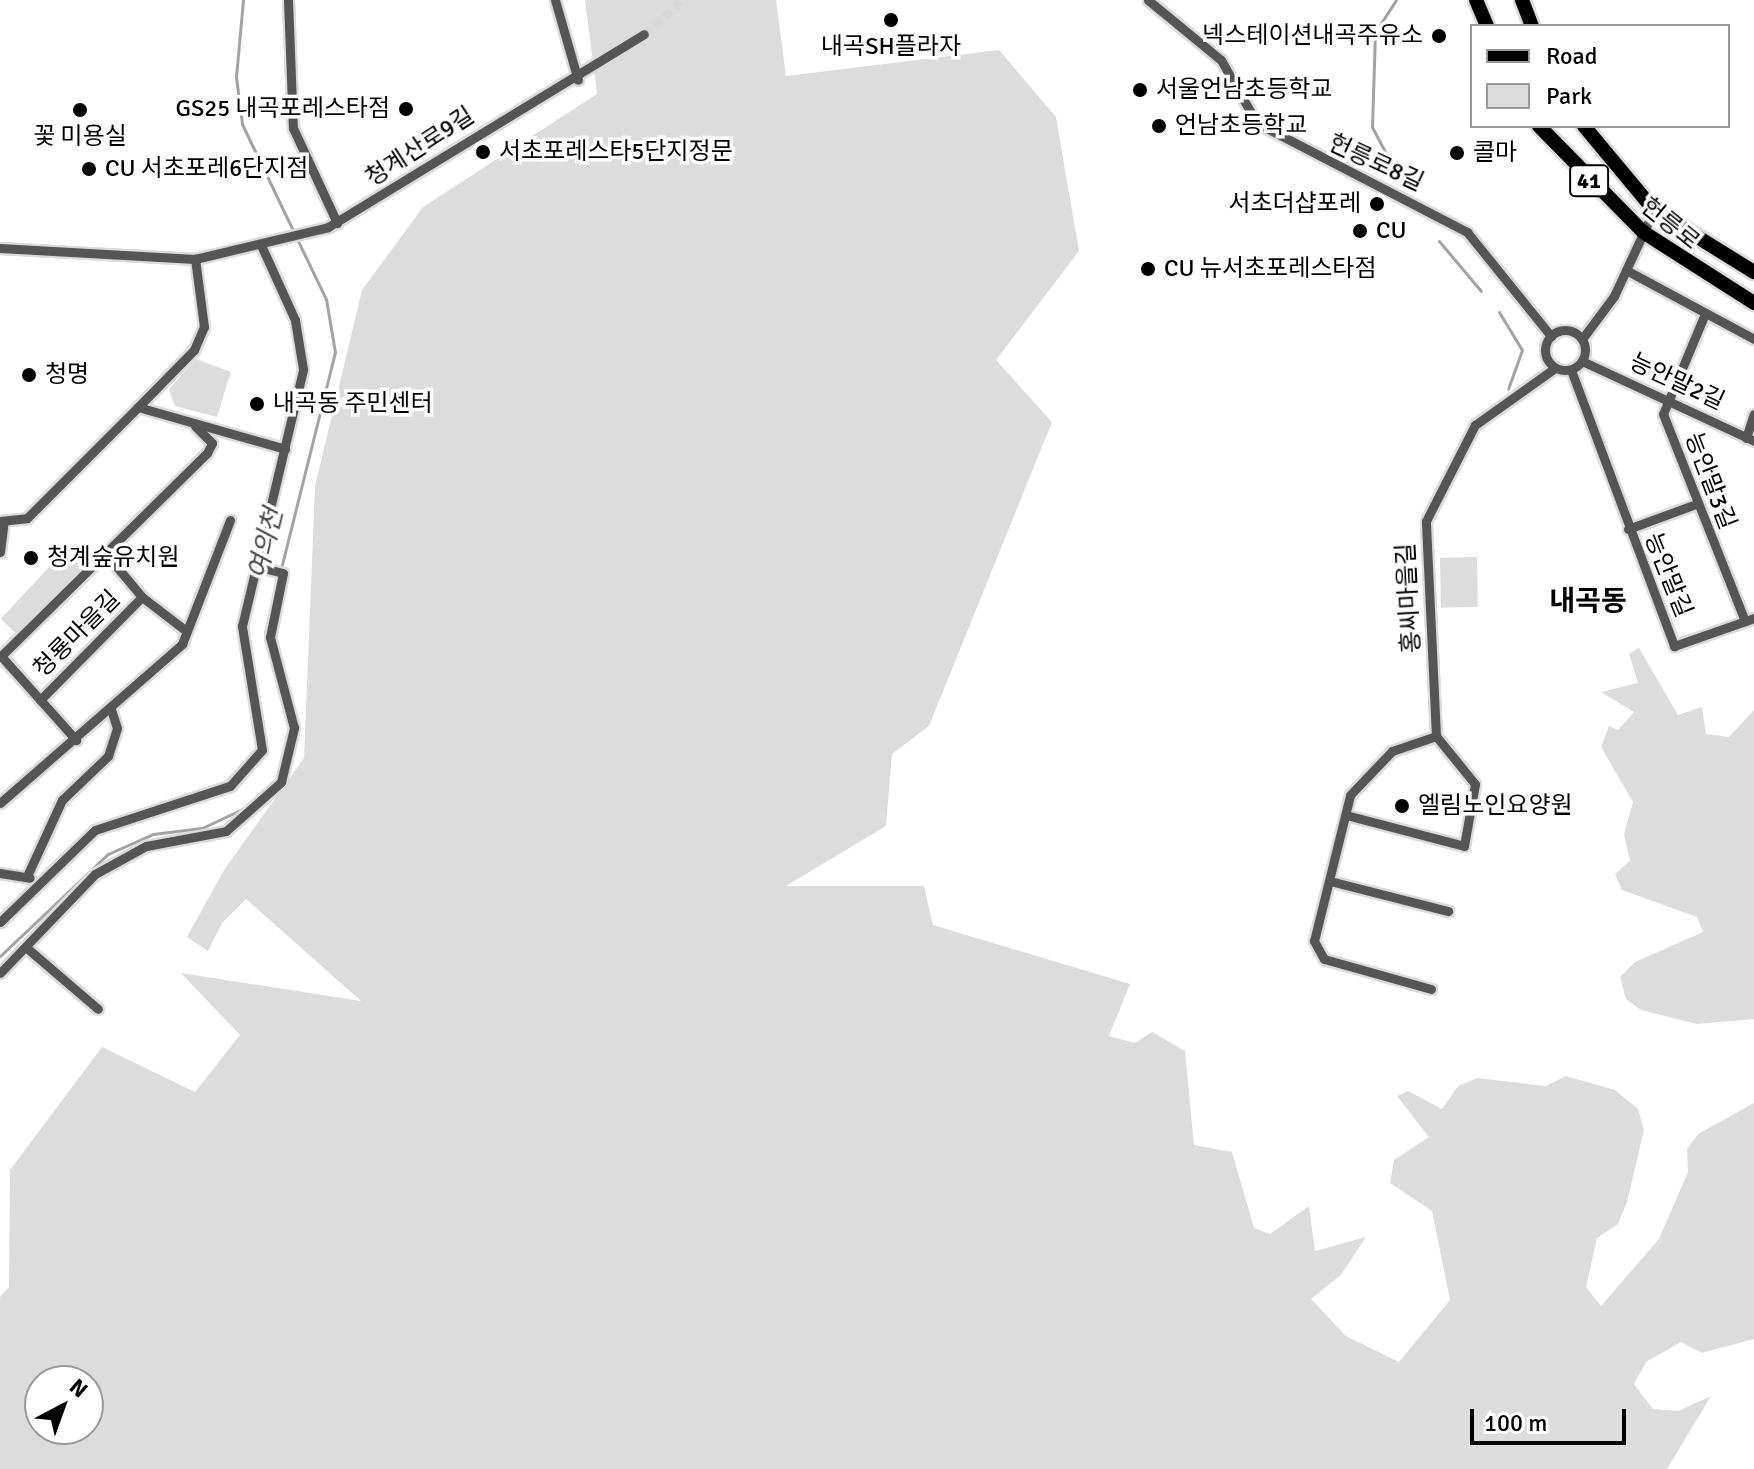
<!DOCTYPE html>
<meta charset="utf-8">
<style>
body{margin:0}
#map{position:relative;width:1754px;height:1469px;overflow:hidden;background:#fff;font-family:Signika,"Noto Sans KR",sans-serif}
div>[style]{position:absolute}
.green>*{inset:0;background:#dcdcdc;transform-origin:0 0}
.stream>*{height:3px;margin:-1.5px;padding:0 1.5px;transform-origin:1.5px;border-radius:1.5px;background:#a3a3a3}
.minor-tunnel>*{height:9px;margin-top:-4.5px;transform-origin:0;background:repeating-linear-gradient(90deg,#d9d9d9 0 9px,transparent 0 13.5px)}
.roads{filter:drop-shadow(2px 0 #dbdbdb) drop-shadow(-2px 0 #dbdbdb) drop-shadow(0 2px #dbdbdb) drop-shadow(0 -2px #dbdbdb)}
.minor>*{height:9px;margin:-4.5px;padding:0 4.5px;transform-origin:4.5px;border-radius:4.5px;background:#555}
.minor>.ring{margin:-4.5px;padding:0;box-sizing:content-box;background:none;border:9px solid #555;border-radius:50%}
.primary>*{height:14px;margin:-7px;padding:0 7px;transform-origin:7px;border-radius:7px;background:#000}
.dots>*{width:22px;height:22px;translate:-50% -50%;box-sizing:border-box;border:4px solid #fff;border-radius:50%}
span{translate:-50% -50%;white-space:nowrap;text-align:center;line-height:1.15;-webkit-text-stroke:7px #fff;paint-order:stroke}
.shield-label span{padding:2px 6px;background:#fff;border:2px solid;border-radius:6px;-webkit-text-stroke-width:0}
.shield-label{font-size:22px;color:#000;font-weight:700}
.poi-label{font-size:24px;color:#000}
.right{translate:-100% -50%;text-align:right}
.left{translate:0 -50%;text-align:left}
.street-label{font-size:24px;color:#000}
.water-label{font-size:26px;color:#444;font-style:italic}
.quarter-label{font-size:28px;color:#000;font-weight:700}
.legend{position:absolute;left:1470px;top:24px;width:260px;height:104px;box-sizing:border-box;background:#fff;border:2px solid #999;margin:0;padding:10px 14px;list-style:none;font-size:24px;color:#000}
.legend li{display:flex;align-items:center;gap:16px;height:40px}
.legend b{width:40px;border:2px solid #999}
.north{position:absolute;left:24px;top:1365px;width:80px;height:80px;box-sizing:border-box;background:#fff;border:2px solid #999;border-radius:50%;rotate:41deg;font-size:22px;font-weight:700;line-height:32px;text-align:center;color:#000}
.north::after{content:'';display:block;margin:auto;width:28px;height:36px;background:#000;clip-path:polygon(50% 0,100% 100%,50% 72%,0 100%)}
.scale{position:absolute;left:1470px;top:1409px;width:156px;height:36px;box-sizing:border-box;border:4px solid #000;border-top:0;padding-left:10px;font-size:24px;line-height:28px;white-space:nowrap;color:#000;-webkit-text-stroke:6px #fff;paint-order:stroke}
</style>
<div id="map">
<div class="green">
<i style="clip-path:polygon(evenodd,585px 0,776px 0,786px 76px,999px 50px,1056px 117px,1079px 251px,996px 360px,1052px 422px,929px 726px,892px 754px,886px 826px,786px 886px,924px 886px,933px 925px,1130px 984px,1109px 1036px,1135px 1043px,1152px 1032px,1185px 1051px,1194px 1145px,1232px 1152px,1254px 1228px,1270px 1234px,1309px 1206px,1315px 1251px,1366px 1237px,1341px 1275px,1311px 1299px,1346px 1336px,1399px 1362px,1450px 1300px,1432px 1211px,1390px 1183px,1394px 1160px,1429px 1137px,1397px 1096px,1408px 1091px,1442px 1109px,1458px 1086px,1478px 1078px,1546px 1086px,1566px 1076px,1615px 1090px,1638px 1109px,1644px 1130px,1627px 1202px,1618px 1224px,1597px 1238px,1586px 1287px,1601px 1306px,1659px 1239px,1688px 1172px,1687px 1149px,1698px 1134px,1754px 1103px,1754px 1339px,1702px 1353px,1681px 1342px,1646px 1362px,1634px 1384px,1653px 1409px,1678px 1411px,1711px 1396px,1667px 1469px,0 1469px,0 1297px,9px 1287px,10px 1170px,102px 1047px,195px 1092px,240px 1035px,181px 973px,361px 1001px,246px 899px,222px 923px,208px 951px,187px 937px,224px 870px,304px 758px,315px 486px,362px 290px,423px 207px,597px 94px,585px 0,40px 1381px,88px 1381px,88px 1429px,40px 1429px,40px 1381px)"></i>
<i style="clip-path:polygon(196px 359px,231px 372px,217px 417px,175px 406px,169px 389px)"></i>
<i style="left:64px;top:551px;width:25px;height:93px;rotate:43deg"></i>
<i style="left:1477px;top:557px;width:50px;height:37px;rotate:89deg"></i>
<i style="clip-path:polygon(1639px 648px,1678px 715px,1702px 707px,1706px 734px,1729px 737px,1754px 710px,1754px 1019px,1697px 1024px,1641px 1010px,1626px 999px,1620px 977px,1635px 962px,1703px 932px,1697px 917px,1622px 890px,1615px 874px,1630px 861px,1624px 834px,1633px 802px,1601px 747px,1609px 726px,1618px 730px,1634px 712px,1601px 692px,1638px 683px,1629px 654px)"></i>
</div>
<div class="stream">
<i style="left:243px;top:0;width:77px;rotate:95.2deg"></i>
<i style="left:236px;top:77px;width:47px;rotate:82.7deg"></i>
<i style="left:242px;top:124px;width:194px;rotate:64.4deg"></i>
<i style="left:326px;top:299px;width:54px;rotate:80.4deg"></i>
<i style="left:335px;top:352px;width:290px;rotate:104deg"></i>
<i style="left:265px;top:633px;width:67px;rotate:76.2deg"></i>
<i style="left:1396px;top:0;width:38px;rotate:123deg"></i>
<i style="left:1375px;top:32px;width:95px;rotate:91.8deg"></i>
<i style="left:1372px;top:127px;width:62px;rotate:62.2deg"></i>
<i style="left:1439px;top:241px;width:65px;rotate:50deg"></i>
<i style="left:1499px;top:312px;width:44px;rotate:58.8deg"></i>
<i style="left:1522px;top:350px;width:41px;rotate:109.7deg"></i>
<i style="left:0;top:956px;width:149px;rotate:-43.4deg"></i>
<i style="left:108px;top:854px;width:49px;rotate:-24deg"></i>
<i style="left:153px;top:834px;width:49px;rotate:-7deg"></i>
<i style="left:202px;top:828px;width:52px;rotate:-25.1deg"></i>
</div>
<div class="minor-tunnel">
<i style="left:644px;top:34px;width:51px;rotate:-41.8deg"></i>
</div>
<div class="roads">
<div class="minor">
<i style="left:288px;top:0;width:128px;rotate:87.8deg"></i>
<i style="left:293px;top:128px;width:105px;rotate:65.1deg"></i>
<i style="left:555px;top:0;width:83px;rotate:74deg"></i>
<i style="left:1148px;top:0;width:94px;rotate:39.4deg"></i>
<i style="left:1221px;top:60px;width:73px;rotate:60.3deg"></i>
<i style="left:1257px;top:123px;width:237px;rotate:27.4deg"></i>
<i style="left:1467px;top:232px;width:134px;rotate:51.1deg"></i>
<i style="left:0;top:248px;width:195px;rotate:3.2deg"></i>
<i style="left:195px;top:259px;width:137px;rotate:-13.5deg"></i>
<i style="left:328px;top:227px;width:370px;rotate:-31.4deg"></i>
<i style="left:1626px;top:270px;width:145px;rotate:28.3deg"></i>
<i style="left:1704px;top:316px;width:106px;rotate:112.7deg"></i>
<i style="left:1663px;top:414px;width:223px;rotate:68.4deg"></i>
<i class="ring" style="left:1545px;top:330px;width:31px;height:31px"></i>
<i style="left:1582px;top:339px;width:54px;rotate:-53.3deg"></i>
<i style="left:1614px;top:296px;width:95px;rotate:-65.1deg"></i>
<i style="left:1582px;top:361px;width:190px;rotate:24.9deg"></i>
<i style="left:1571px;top:370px;width:295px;rotate:69.5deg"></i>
<i style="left:1674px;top:646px;width:85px;rotate:-19.3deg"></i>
<i style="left:138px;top:407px;width:80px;rotate:-45.5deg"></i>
<i style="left:194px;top:350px;width:25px;rotate:-67deg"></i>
<i style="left:204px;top:327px;width:69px;rotate:-97.5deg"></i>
<i style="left:1746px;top:438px;width:25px;rotate:-72deg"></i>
<i style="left:0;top:521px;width:27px;rotate:-6deg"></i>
<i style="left:27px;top:518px;width:157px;rotate:-45deg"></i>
<i style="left:138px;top:407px;width:153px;rotate:15.9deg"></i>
<i style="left:1628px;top:529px;width:72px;rotate:-20.2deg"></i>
<i style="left:0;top:552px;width:31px;rotate:-83deg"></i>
<i style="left:106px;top:554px;width:56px;rotate:50.1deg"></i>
<i style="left:142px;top:597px;width:54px;rotate:37.5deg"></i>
<i style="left:1px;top:656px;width:113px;rotate:48.2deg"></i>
<i style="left:0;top:657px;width:291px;rotate:-44.6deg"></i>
<i style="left:207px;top:453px;width:11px;rotate:-63deg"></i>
<i style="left:212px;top:443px;width:24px;rotate:-135deg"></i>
<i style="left:40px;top:700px;width:145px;rotate:-45.3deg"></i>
<i style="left:0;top:803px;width:242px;rotate:-41.1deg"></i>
<i style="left:182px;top:644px;width:133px;rotate:-68.8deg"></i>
<i style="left:1346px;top:815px;width:122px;rotate:14.7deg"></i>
<i style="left:1464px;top:846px;width:63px;rotate:-79.9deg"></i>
<i style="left:1475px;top:784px;width:62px;rotate:-129.1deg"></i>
<i style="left:0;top:873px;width:30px;rotate:9deg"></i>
<i style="left:27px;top:876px;width:84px;rotate:-65.3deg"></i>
<i style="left:62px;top:800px;width:64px;rotate:-43.7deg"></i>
<i style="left:108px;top:756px;width:29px;rotate:-72deg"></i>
<i style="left:117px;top:728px;width:20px;rotate:-108deg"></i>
<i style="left:1330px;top:881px;width:122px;rotate:14.3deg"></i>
<i style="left:0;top:922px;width:132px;rotate:-44.1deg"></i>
<i style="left:95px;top:830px;width:142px;rotate:-18.1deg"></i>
<i style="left:230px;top:786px;width:48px;rotate:-48.4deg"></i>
<i style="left:262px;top:750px;width:126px;rotate:-99.2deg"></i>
<i style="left:242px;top:626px;width:264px;rotate:-76.6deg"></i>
<i style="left:303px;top:369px;width:50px;rotate:-99.3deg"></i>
<i style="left:295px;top:320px;width:82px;rotate:-114.4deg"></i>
<i style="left:28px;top:949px;width:92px;rotate:40.6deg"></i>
<i style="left:0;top:973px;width:137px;rotate:-46.2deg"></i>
<i style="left:95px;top:874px;width:58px;rotate:-28.8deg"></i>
<i style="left:146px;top:846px;width:81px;rotate:-10.6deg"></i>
<i style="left:226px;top:831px;width:74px;rotate:-41.7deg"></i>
<i style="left:281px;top:782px;width:56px;rotate:-76.5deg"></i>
<i style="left:294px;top:728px;width:94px;rotate:-104.8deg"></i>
<i style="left:270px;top:637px;width:65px;rotate:-78.5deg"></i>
<i style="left:283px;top:573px;width:30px;rotate:-166deg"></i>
<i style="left:1431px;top:989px;width:111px;rotate:-164.3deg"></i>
<i style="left:1324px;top:959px;width:21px;rotate:-119deg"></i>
<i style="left:1314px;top:941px;width:150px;rotate:-76.1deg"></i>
<i style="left:1350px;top:795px;width:61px;rotate:-46.3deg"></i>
<i style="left:1392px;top:751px;width:46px;rotate:-18.8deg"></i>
<i style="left:1436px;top:736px;width:215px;rotate:-92.7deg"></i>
<i style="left:1426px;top:521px;width:108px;rotate:-63deg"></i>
<i style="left:1475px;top:425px;width:98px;rotate:-35.5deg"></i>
</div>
<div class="primary">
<i style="left:1476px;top:0;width:28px;rotate:67deg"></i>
<i style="left:1522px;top:0;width:28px;rotate:69deg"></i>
<i style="left:1539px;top:126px;width:148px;rotate:45.5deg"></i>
<i style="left:1643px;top:232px;width:132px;rotate:32.6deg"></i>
<i style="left:1584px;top:126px;width:109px;rotate:50.2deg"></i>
<i style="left:1654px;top:210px;width:118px;rotate:31.8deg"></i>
</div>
</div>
<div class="dots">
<i style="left:891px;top:20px;background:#000"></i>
<i style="left:1439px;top:36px;background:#000"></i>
<i style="left:1140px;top:90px;background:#000"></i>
<i style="left:406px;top:109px;background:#000"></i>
<i style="left:80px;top:110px;background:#000"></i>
<i style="left:1159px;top:126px;background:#000"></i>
<i style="left:483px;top:152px;background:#000"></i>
<i style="left:1457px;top:153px;background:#000"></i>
<i style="left:89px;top:169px;background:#000"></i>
<i style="left:1377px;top:204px;background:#000"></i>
<i style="left:1360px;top:231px;background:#000"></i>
<i style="left:1148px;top:269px;background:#000"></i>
<i style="left:29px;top:375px;background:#000"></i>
<i style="left:257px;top:404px;background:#000"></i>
<i style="left:31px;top:558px;background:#000"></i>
<i style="left:1402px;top:806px;background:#000"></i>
</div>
<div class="shield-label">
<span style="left:1589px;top:181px">41</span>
</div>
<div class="poi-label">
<span class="right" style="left:1423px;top:36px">넥스테이션내곡주유소</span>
<span style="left:891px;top:47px">내곡SH플라자</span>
<span class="left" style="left:1156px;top:90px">서울언남초등학교</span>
<span class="right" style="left:390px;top:109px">GS25 내곡포레스타점</span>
<span class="left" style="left:1175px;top:126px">언남초등학교</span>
<span style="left:80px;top:137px">꽃 미용실</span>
<span class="left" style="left:499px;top:152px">서초포레스타5단지정문</span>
<span class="left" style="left:1473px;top:153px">콜마</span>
<span class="left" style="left:105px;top:169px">CU 서초포레6단지점</span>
<span class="right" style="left:1361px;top:204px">서초더샵포레</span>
<span class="left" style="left:1376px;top:231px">CU</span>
<span class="left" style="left:1164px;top:269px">CU 뉴서초포레스타점</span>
<span class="left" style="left:45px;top:375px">청명</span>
<span class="left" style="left:273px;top:404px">내곡동 주민센터</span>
<span class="left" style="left:47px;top:558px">청계숲유치원</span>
<span class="left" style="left:1418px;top:806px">엘림노인요양원</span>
</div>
<div class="street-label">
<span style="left:420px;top:147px;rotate:-33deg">청계산로9길</span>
<span style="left:1376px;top:163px;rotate:25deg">헌릉로8길</span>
<span style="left:1670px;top:224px;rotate:39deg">헌릉로</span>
<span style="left:1677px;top:382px;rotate:25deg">능안말2길</span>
<span style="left:1710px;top:481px;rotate:69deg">능안말3길</span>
<span style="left:1668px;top:575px;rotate:68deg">능안말길</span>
<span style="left:1409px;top:598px;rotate:-93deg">홍씨마을길</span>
<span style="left:77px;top:634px;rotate:-45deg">청룡마을길</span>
</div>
<div class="water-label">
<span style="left:267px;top:544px;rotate:-76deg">여의천</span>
</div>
<div class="quarter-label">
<span style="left:1588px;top:601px">내곡동</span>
</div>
<ul class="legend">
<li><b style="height:10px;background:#000"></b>Road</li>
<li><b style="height:22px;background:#dcdcdc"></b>Park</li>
</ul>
<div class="north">N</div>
<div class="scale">100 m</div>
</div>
